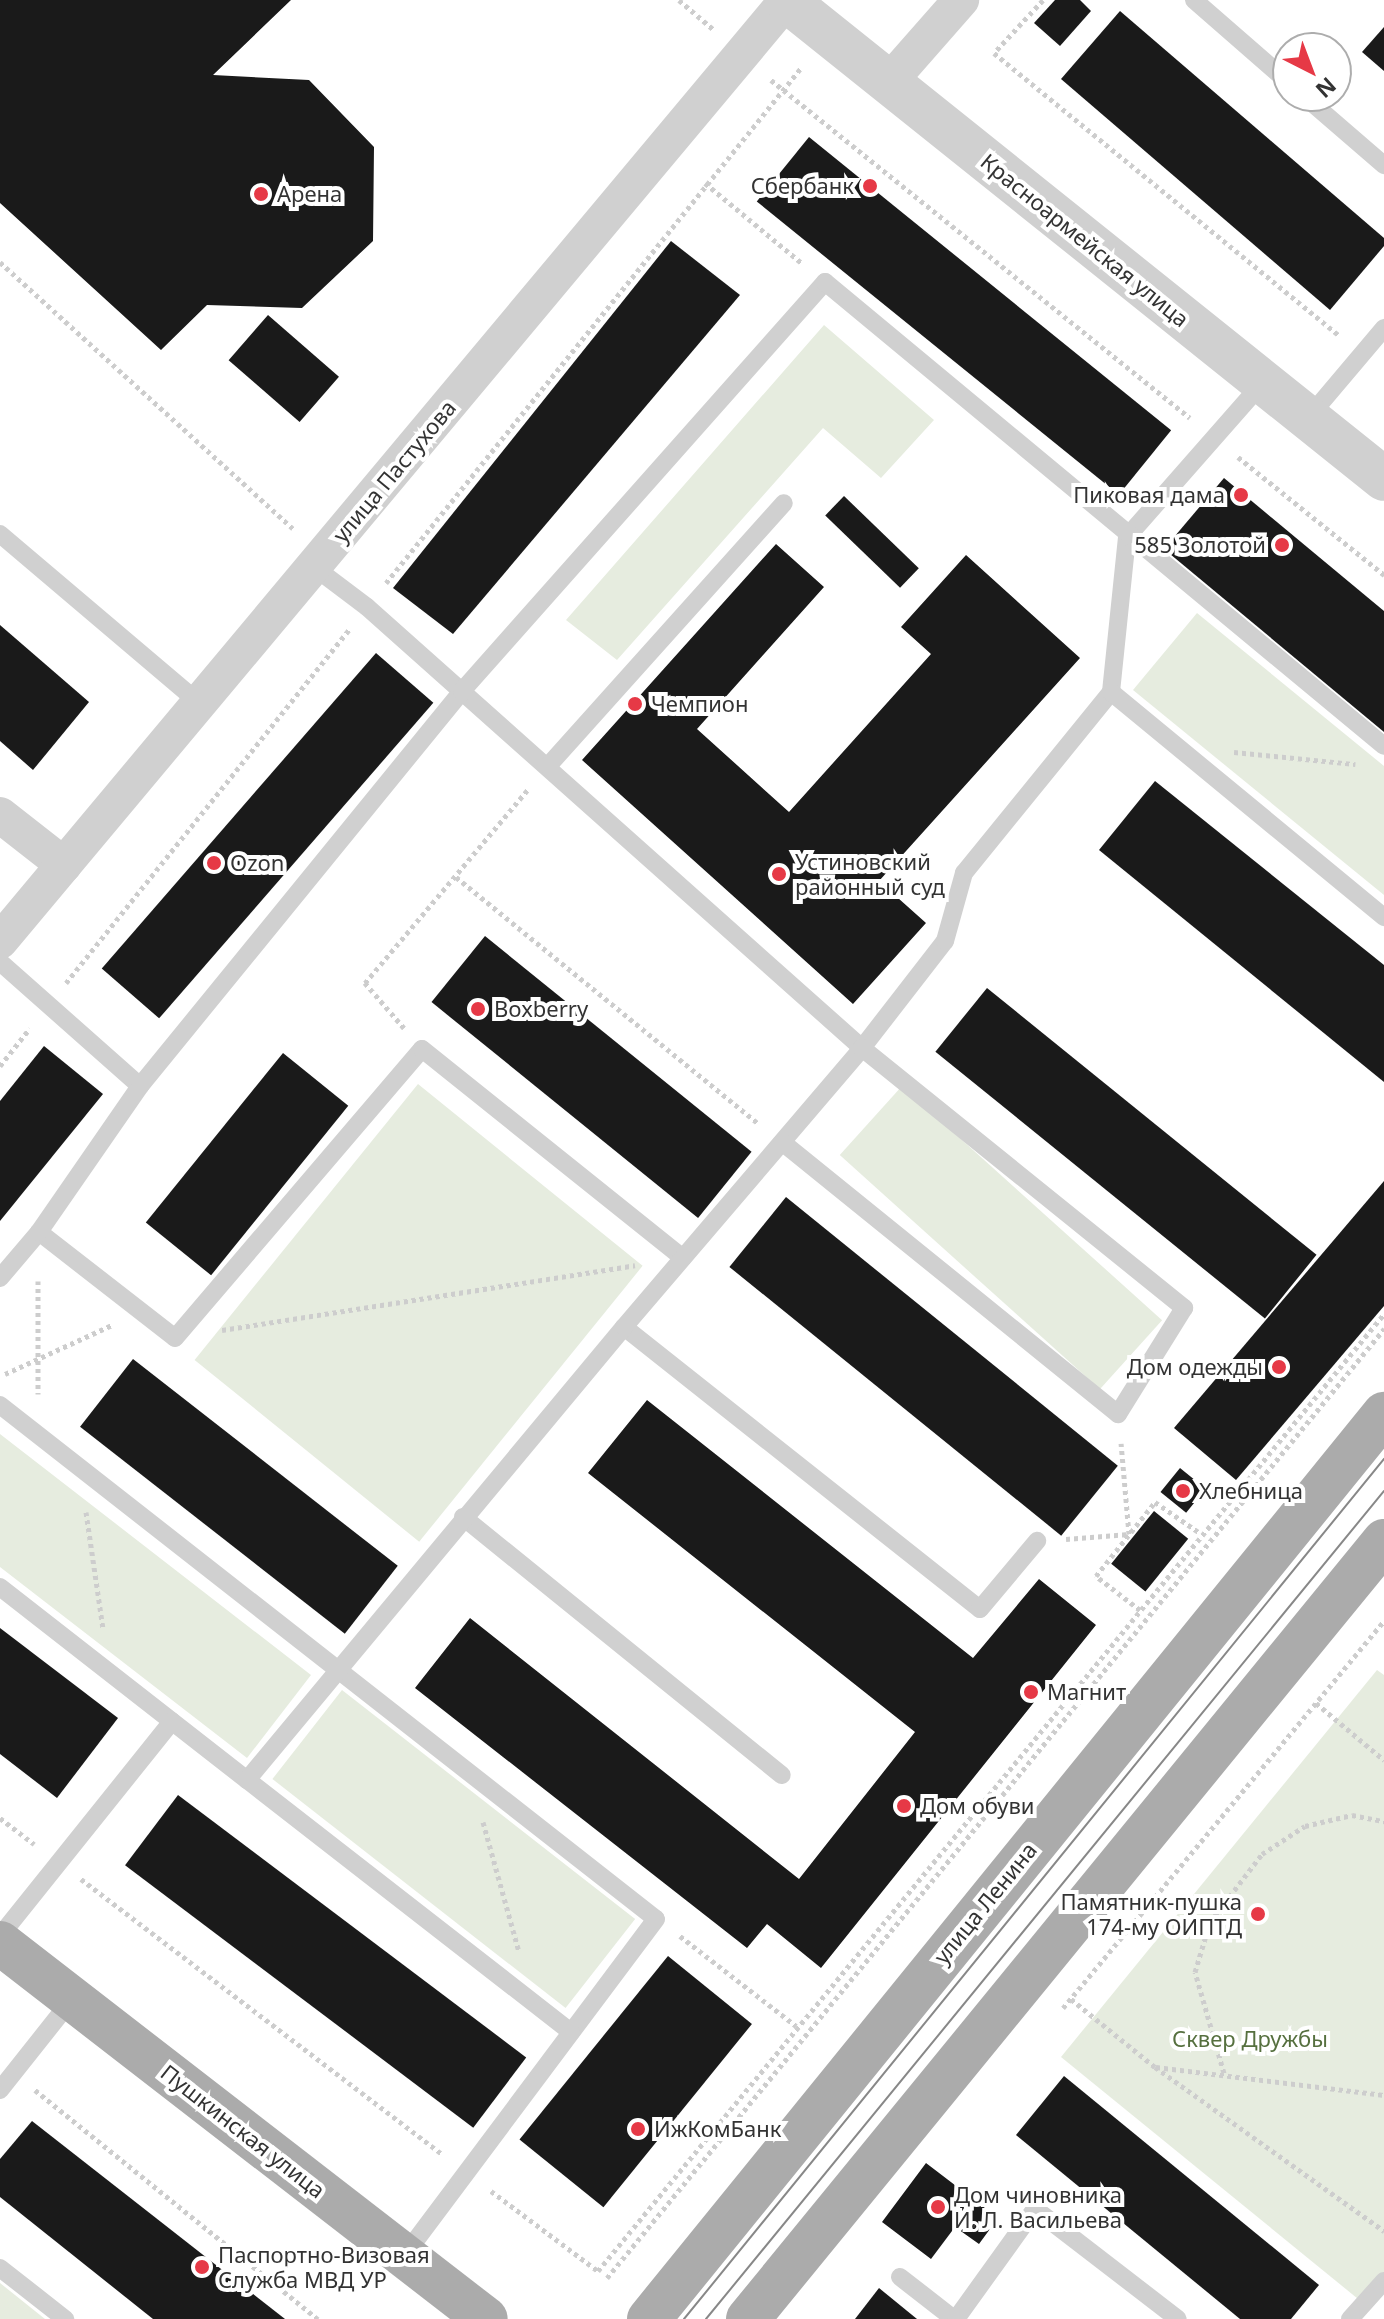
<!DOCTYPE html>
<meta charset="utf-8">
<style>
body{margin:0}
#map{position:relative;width:1384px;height:2319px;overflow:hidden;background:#fff;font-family:"Noto Sans",sans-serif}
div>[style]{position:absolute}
.green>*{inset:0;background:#e6ecdf;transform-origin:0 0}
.building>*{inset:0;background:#1a1a1a;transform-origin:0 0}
.path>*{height:5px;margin-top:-2.5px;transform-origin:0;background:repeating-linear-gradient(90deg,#cdcdcd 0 4px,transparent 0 8px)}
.service>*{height:18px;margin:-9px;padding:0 9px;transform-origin:9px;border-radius:9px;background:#d0d0d0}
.minor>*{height:36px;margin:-18px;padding:0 18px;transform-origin:18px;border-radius:18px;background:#d0d0d0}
.tertiary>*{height:44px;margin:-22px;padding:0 22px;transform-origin:22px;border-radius:22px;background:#d0d0d0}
.primary>*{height:44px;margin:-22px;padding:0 22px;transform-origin:22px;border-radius:22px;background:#ababab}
.tram>*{height:2px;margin:-1px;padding:0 1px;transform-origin:1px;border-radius:1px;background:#888}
.dots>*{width:22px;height:22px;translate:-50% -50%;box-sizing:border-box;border:4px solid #fff;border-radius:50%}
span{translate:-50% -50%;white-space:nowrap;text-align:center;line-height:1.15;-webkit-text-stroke:8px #fff;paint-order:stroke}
.poi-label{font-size:22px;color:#333}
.right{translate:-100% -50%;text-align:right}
.left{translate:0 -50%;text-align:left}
.street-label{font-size:22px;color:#333}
.park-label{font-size:22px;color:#56703f}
.north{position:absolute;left:1272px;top:32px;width:80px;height:80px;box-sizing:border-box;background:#fff;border:2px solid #adadad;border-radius:50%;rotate:138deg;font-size:22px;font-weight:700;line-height:32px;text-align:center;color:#333}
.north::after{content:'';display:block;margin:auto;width:28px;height:36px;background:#e63946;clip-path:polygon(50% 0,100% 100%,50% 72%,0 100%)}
</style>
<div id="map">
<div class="green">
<i style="clip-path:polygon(824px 325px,934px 420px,881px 478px,823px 428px,617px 660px,566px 620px)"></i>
<i style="clip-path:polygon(1197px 613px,1384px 766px,1384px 895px,1133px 690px)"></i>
<i style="left:418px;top:1084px;width:289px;height:355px;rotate:39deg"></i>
<i style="left:902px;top:1086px;width:350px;height:93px;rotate:42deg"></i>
<i style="clip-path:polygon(0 1434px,311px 1675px,247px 1758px,0 1567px)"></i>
<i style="clip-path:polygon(1377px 1670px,1384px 1675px,1384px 2281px,1363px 2303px,1061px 2057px)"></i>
<i style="left:342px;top:1690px;width:372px;height:113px;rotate:38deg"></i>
<i style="clip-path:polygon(0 2283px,45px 2319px,0 2319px)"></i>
</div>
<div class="building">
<i style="clip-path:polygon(0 0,291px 0,213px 75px,309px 80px,374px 147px,373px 241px,302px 308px,207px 305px,161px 350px,0 203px)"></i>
<i style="clip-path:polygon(1055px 0,1080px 0,1091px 11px,1060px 46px,1034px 23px)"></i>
<i style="clip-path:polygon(1120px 11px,1384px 238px,1384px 246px,1330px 310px,1061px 79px)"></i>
<i style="clip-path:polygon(1384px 27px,1384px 71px,1362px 52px)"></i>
<i style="left:809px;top:137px;width:466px;height:83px;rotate:39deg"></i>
<i style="clip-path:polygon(671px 241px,740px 295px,453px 634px,393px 588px)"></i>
<i style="left:268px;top:315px;width:94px;height:60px;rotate:41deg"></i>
<i style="clip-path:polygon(1224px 478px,1384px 611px,1384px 732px,1164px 549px)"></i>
<i style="left:844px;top:496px;width:104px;height:27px;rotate:44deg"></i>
<i style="clip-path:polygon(776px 544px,824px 587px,697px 729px,789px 812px,931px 654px,901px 627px,966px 555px,1080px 658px,879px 881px,926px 923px,853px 1004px,582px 760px)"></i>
<i style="clip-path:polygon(0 625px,89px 702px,33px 770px,0 741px)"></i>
<i style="left:376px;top:653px;width:76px;height:418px;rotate:41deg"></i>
<i style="clip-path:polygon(1155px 781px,1384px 965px,1384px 1082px,1099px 850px)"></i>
<i style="left:485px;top:936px;width:343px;height:85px;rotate:39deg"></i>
<i style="left:987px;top:988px;width:424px;height:82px;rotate:39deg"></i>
<i style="clip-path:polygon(44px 1046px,103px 1094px,0 1221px,0 1101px)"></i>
<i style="left:283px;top:1053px;width:84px;height:218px;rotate:39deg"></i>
<i style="clip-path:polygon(1384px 1181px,1384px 1306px,1236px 1480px,1174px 1428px)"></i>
<i style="left:786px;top:1197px;width:427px;height:90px;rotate:39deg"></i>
<i style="left:133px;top:1359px;width:336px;height:86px;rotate:38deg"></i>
<i style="clip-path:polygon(647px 1400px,973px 1658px,1039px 1579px,1096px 1625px,821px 1968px,767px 1924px,747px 1948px,415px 1688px,470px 1618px,799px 1879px,915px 1732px,588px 1473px)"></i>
<i style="left:1180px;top:1468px;width:33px;height:31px;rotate:39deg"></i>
<i style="left:1154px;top:1511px;width:44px;height:68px;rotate:39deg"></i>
<i style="clip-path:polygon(0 1628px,118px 1718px,57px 1798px,0 1754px)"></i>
<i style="left:178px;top:1795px;width:436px;height:88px;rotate:37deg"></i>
<i style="left:668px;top:1956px;width:108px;height:236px;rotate:39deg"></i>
<i style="clip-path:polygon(1064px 2076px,1319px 2285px,1291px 2319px,1240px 2319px,1016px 2135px)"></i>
<i style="clip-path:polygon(32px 2121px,285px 2319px,153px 2319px,0 2197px,0 2159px)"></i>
<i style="clip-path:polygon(926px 2163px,998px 2218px,979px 2244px,955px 2227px,931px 2259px,882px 2222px)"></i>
<i style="clip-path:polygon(879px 2288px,917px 2319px,855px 2319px)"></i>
</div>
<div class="path">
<i style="left:679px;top:0;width:45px;rotate:40.5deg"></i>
<i style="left:1043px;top:0;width:72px;rotate:132.8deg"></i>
<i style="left:994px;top:53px;width:447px;rotate:39.3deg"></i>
<i style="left:771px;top:80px;width:538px;rotate:38.89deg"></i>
<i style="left:705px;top:183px;width:127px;rotate:39.6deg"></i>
<i style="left:0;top:262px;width:396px;rotate:42.3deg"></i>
<i style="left:1238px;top:457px;width:188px;rotate:38.9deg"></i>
<i style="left:386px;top:583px;width:661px;rotate:-51.14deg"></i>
<i style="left:1234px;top:752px;width:122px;rotate:5.7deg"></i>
<i style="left:456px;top:877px;width:391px;rotate:39.2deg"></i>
<i style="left:66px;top:983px;width:455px;rotate:-51.3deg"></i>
<i style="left:404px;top:1028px;width:60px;rotate:-130.9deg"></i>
<i style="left:365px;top:983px;width:255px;rotate:-49.9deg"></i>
<i style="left:0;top:1066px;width:48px;rotate:-51.7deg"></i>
<i style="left:38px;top:1281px;width:113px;rotate:90deg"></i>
<i style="left:222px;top:1330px;width:418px;rotate:-8.9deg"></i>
<i style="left:5px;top:1374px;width:118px;rotate:-24.6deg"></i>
<i style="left:86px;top:1512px;width:118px;rotate:81.7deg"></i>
<i style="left:1066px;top:1539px;width:63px;rotate:-4.5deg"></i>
<i style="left:1129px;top:1534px;width:91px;rotate:-95deg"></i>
<i style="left:1140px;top:1610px;width:56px;rotate:-142.3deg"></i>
<i style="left:1096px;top:1576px;width:95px;rotate:-51.4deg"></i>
<i style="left:1155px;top:1502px;width:55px;rotate:34.6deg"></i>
<i style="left:1316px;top:1703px;width:89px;rotate:40deg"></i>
<i style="left:0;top:1818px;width:43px;rotate:37.4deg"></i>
<i style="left:483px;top:1822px;width:135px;rotate:74.5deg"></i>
<i style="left:81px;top:1879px;width:454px;rotate:37.3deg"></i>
<i style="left:680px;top:1936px;width:147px;rotate:37.8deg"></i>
<i style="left:1071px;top:1999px;width:108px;rotate:39deg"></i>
<i style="left:1155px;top:2067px;width:282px;rotate:35.6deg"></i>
<i style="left:1063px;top:2008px;width:503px;rotate:-50.33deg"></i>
<i style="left:1156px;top:2067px;width:230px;rotate:7deg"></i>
<i style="left:1224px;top:2073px;width:105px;rotate:-106deg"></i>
<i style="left:1195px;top:1972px;width:52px;rotate:-73.3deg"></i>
<i style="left:1210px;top:1922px;width:86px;rotate:-52.6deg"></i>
<i style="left:1262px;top:1854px;width:51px;rotate:-33.1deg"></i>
<i style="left:1305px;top:1826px;width:48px;rotate:-13.2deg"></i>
<i style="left:1352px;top:1815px;width:33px;rotate:11deg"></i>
<i style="left:35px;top:2090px;width:364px;rotate:39deg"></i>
<i style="left:491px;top:2191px;width:134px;rotate:36.8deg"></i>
<i style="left:598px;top:2271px;width:1238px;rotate:-50.6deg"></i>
<i style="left:607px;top:2278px;width:1227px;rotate:-50.69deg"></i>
</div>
<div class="service">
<i style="left:1194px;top:0;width:125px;rotate:41.1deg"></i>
<i style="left:1304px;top:96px;width:106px;rotate:40.8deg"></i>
<i style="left:1308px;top:418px;width:118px;rotate:-49.8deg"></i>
<i style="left:0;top:534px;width:261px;rotate:40.3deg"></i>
<i style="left:314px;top:567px;width:66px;rotate:37deg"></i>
<i style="left:367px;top:607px;width:663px;rotate:41.7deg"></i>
<i style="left:862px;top:1048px;width:135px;rotate:-52.2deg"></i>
<i style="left:945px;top:941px;width:71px;rotate:-74.4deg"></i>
<i style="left:964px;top:873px;width:233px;rotate:-50.9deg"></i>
<i style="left:1111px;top:692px;width:156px;rotate:-84.1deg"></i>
<i style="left:1127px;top:537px;width:206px;rotate:-48.7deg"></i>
<i style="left:1111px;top:692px;width:354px;rotate:39.5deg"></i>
<i style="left:548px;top:766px;width:353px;rotate:-48.1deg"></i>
<i style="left:0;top:962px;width:187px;rotate:41.5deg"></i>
<i style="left:39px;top:1232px;width:172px;rotate:37.9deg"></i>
<i style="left:175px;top:1338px;width:380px;rotate:-49.5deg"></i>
<i style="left:422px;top:1049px;width:334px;rotate:38.7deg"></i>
<i style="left:0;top:1278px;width:60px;rotate:-49.7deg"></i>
<i style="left:39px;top:1232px;width:178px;rotate:-55.3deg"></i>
<i style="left:140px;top:1086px;width:510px;rotate:-50.81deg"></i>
<i style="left:462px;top:691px;width:547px;rotate:-48.41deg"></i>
<i style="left:825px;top:282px;width:726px;rotate:39.69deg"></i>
<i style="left:624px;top:1327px;width:454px;rotate:38.4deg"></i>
<i style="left:980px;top:1609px;width:89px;rotate:-50deg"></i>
<i style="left:0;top:1405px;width:833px;rotate:38.08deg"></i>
<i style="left:656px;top:1919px;width:419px;rotate:126.8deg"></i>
<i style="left:463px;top:1517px;width:410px;rotate:39deg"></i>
<i style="left:0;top:1587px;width:313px;rotate:38deg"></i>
<i style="left:0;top:1936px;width:275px;rotate:-51.3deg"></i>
<i style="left:571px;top:2032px;width:410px;rotate:-142.1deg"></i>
<i style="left:247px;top:1780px;width:589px;rotate:-50.23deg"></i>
<i style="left:624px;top:1327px;width:367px;rotate:-49.5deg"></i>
<i style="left:862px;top:1048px;width:414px;rotate:38.9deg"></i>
<i style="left:1184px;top:1308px;width:125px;rotate:121.9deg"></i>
<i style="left:1118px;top:1414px;width:432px;rotate:-141deg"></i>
<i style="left:0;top:2090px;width:116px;rotate:-51.6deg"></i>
<i style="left:0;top:2268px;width:83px;rotate:38.1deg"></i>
<i style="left:900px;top:2277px;width:68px;rotate:37.9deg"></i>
<i style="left:956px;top:2319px;width:135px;rotate:-54.3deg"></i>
<i style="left:1035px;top:2209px;width:180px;rotate:37.6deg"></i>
<i style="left:1350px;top:2319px;width:51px;rotate:-48.2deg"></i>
</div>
<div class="minor">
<i style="left:888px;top:83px;width:111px;rotate:-48.7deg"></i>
<i style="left:0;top:815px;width:81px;rotate:38deg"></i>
<i style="left:0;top:941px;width:1227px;rotate:-50.09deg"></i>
</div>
<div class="tertiary">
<i style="left:786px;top:0;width:766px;rotate:38.69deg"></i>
</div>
<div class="primary">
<i style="left:0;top:1943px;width:614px;rotate:37.73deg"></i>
<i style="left:649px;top:2319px;width:1166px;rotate:-50.92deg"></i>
<i style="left:748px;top:2319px;width:1005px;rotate:-50.73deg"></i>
</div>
<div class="tram">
<i style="left:684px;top:2319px;width:1109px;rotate:-50.86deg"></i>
<i style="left:706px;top:2319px;width:1070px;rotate:-50.69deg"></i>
</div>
<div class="dots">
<i style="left:870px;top:186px;background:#e63946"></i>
<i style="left:261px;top:194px;background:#e63946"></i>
<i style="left:1241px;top:495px;background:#e63946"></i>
<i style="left:1282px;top:545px;background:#e63946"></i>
<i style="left:635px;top:704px;background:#e63946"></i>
<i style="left:214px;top:863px;background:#e63946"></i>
<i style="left:779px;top:874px;background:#e63946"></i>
<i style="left:478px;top:1009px;background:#e63946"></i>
<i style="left:1279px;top:1367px;background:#e63946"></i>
<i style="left:1183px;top:1491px;background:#e63946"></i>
<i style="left:1031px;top:1692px;background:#e63946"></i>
<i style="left:904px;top:1806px;background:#e63946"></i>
<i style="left:1258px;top:1914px;background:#e63946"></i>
<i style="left:638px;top:2129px;background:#e63946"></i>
<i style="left:938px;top:2207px;background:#e63946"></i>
<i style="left:202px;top:2267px;background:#e63946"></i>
</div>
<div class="poi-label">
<span class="right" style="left:854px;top:186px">Сбербанк</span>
<span class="left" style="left:277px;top:194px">Арена</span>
<span class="right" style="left:1225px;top:495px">Пиковая дама</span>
<span class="right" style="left:1266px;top:545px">585 Золотой</span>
<span class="left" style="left:651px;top:704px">Чемпион</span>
<span class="left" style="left:795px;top:874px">Устиновский<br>районный суд</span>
<span class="left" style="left:230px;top:863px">Ozon</span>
<span class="left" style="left:494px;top:1009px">Boxberry</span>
<span class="right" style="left:1263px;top:1367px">Дом одежды</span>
<span class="left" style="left:1199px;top:1491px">Хлебница</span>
<span class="left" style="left:1047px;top:1692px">Магнит</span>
<span class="left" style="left:920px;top:1806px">Дом обуви</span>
<span class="right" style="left:1242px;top:1914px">Памятник-пушка<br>174-му ОИПТД</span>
<span class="left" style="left:654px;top:2129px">ИжКомБанк</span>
<span class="left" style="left:954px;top:2207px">Дом чиновника<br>И. Л. Васильева</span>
<span class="left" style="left:218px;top:2267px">Паспортно-Визовая<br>Служба МВД УР</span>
</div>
<div class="street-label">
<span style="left:1085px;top:240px;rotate:39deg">Красноармейская улица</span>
<span style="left:394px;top:471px;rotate:-50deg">улица Пастухова</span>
<span style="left:985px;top:1903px;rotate:-51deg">улица Ленина</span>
<span style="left:243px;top:2131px;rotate:38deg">Пушкинская улица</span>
</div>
<div class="park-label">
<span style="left:1250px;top:2039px">Сквер Дружбы</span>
</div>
<div class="north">N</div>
</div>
